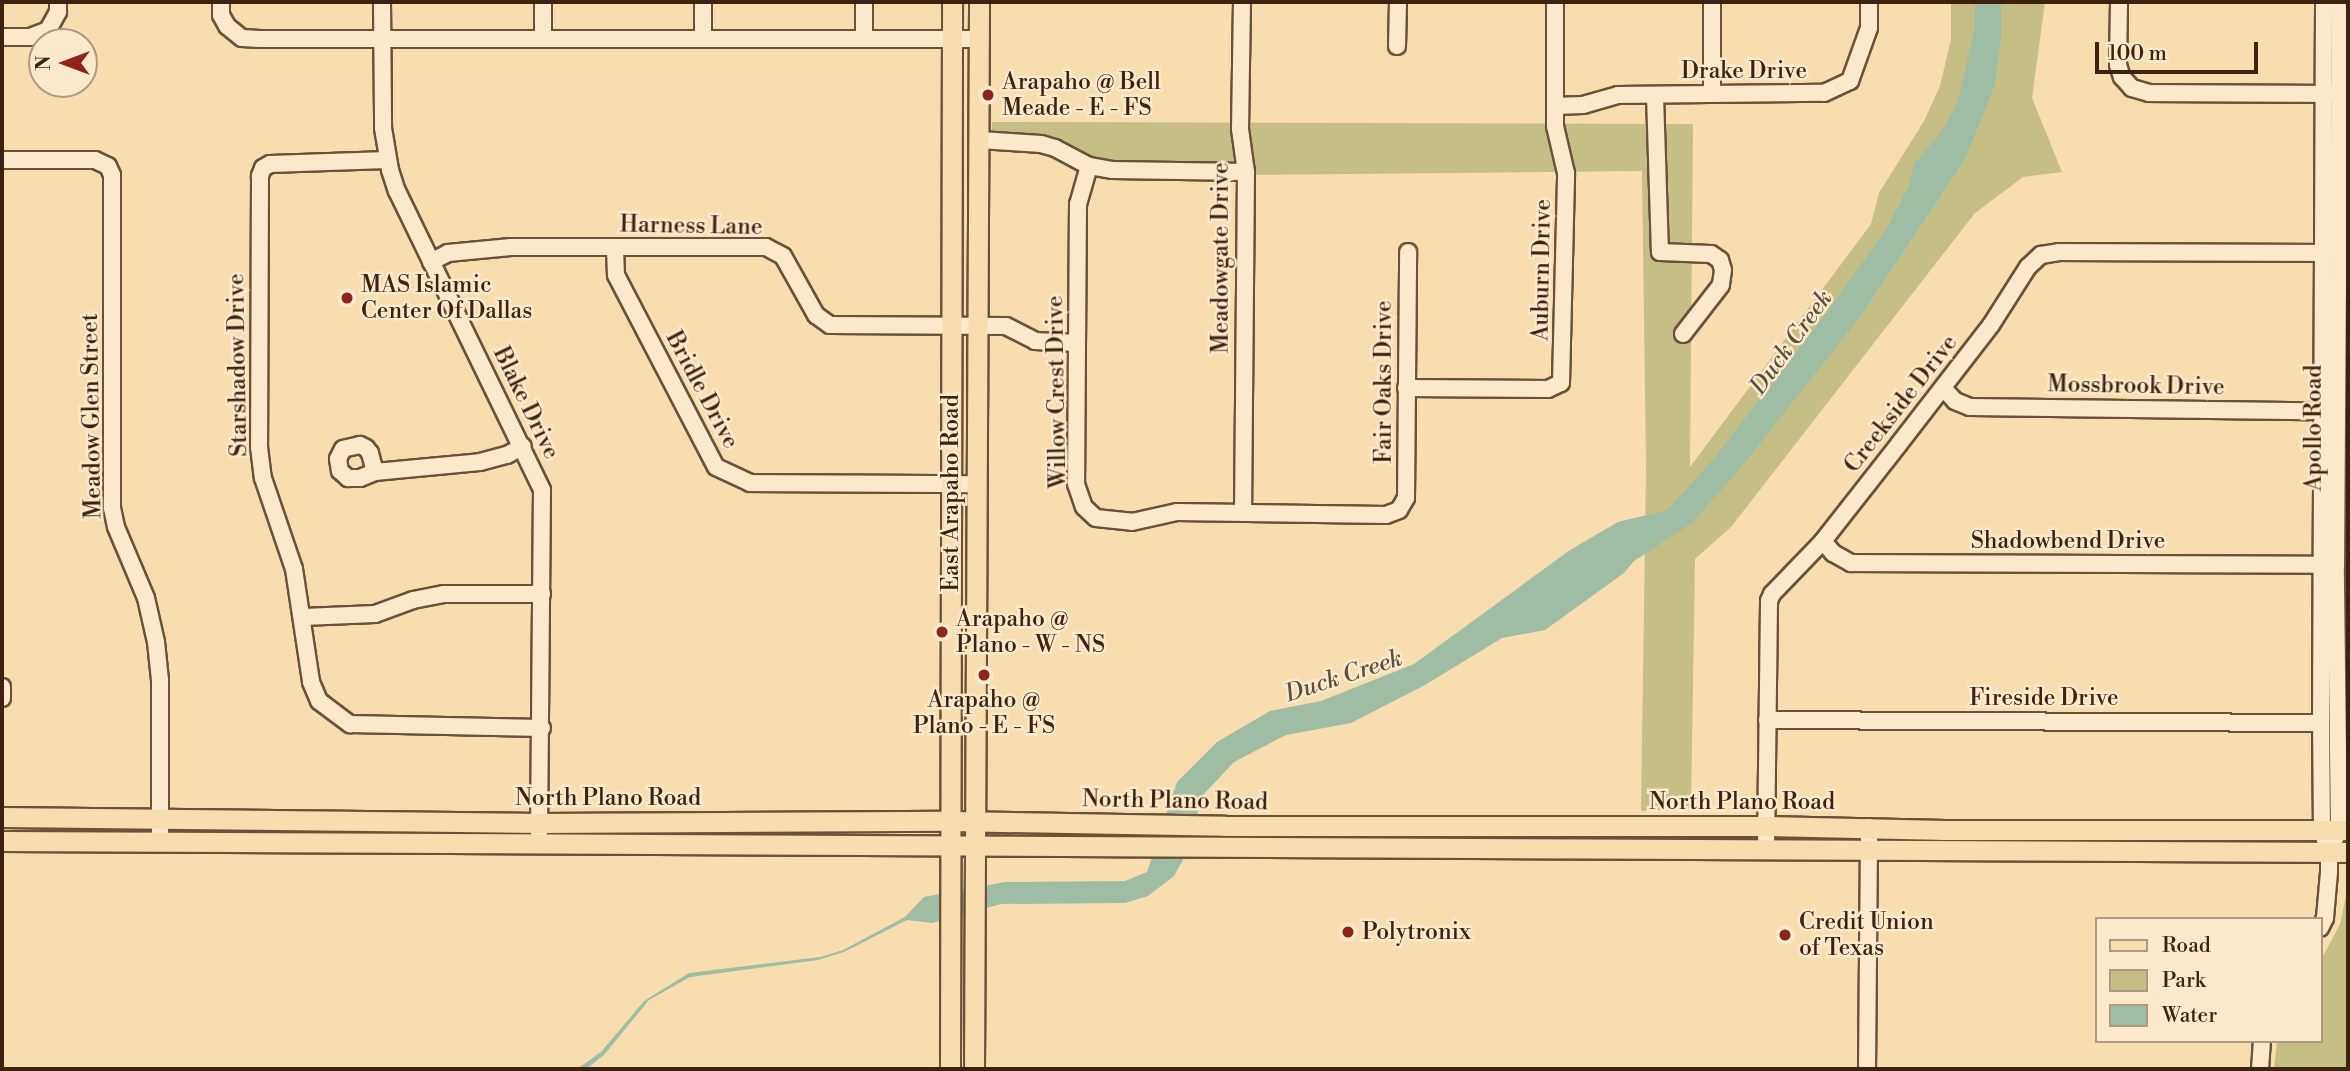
<!DOCTYPE html>
<style>
body{margin:0}
#map{position:relative;width:2350px;height:1071px;overflow:hidden;background:#f8ddae;font-family:"Libre Bodoni",serif}
div>[style]{position:absolute}
.green>*{inset:0;background:#c5bf85}
.water>*{inset:0;background:#9fbda5}
.roads{filter:drop-shadow(2px 0 #6a5238) drop-shadow(-2px 0 #6a5238) drop-shadow(0 2px #6a5238) drop-shadow(0 -2px #6a5238)}
.minor>*{height:16px;margin:-8px;padding:0 8px;transform-origin:8px;border-radius:8px;background:#fae9ca}
.major>*{height:19px;margin:-9.5px;padding:0 9.5px;transform-origin:9.5px;border-radius:9.5px;background:#f8ddae}
.dots>*{width:19px;height:19px;translate:-50% -50%;box-sizing:border-box;border:4px solid #fae9ca;border-radius:50%}
span{translate:-50% -50%;white-space:nowrap;text-align:center;line-height:1.15;-webkit-text-stroke:5px #fae9ca;paint-order:stroke}
.street-label{font-size:23px;color:#3b2310}
.poi-label{font-size:23px;color:#3b2310}
.left{translate:0 -50%;text-align:left}
.water-label{font-size:24px;color:#59513d;font-style:italic}
.frame{position:absolute;inset:0;border:4px solid #3b2310;pointer-events:none}
.legend{position:absolute;left:2095px;top:917px;width:228px;height:126px;box-sizing:border-box;background:#fae9ca;border:2px solid #ae9a80;margin:0;padding:9px 12px;list-style:none;font-size:21px;color:#3b2310}
.legend li{display:flex;align-items:center;gap:14px;height:35px}
.legend b{width:35px;border:2px solid #ae9a80}
.north{position:absolute;left:28px;top:28px;width:70px;height:70px;box-sizing:border-box;background:#fae9ca;border:2px solid #ae9a80;border-radius:50%;rotate:270deg;font-size:19px;font-weight:700;line-height:28px;text-align:center;color:#3b2310}
.north::after{content:'';display:block;margin:auto;width:24px;height:32px;background:#8f2418;clip-path:polygon(50% 0,100% 100%,50% 72%,0 100%)}
.scale{position:absolute;left:2095px;top:42px;width:163px;height:32px;box-sizing:border-box;border:4px solid #3b2310;border-top:0;padding-left:9px;font-size:21px;line-height:24px;white-space:nowrap;color:#3b2310;-webkit-text-stroke:5px #fae9ca;paint-order:stroke}
</style>
<div id="map">
<div class="green">
<i style="clip-path:polygon(1951px 2px,2045px 2px,2032px 98px,2062px 172px,2023px 177px,1975px 213px,1731px 527px,1695px 559px,1691px 808px,1641px 811px,1646px 468px,1642px 171px,1254px 175px,1253px 164px,1101px 162px,1029px 134px,992px 132px,992px 122px,1693px 124px,1690px 467px,1871px 224px,1879px 193px,1924px 121px,1940px 86px,1951px 39px)"></i>
<i style="clip-path:polygon(2348px 886px,2348px 1069px,2274px 1069px,2277px 1041px,2320px 1041px,2320px 962px,2340px 924px)"></i>
</div>
<div class="water">
<i style="clip-path:polygon(1975px 2px,2001px 2px,2001px 40px,1995px 85px,1965px 159px,1860px 317px,1739px 470px,1692px 523px,1634px 561px,1624px 573px,1545px 630px,1502px 638px,1425px 685px,1351px 723px,1286px 735px,1234px 762px,1203px 795px,1184px 858px,1174px 876px,1148px 896px,1125px 903px,1001px 904px,932px 923px,907px 920px,844px 952px,818px 960px,690px 977px,649px 1000px,604px 1055px,586px 1069px,577px 1069px,601px 1052px,644px 1001px,689px 973px,820px 957px,843px 950px,905px 917px,924px 897px,1005px 882px,1125px 881px,1147px 872px,1177px 782px,1217px 742px,1270px 711px,1321px 701px,1414px 664px,1570px 550px,1618px 522px,1668px 510px,1715px 457px,1825px 315px,1887px 228px,1909px 186px,1914px 164px,1942px 131px,1958px 102px,1975px 26px)"></i>
</div>
<div class="roads">
<div class="minor">
<i style="left:221px;top:2px;width:13px;rotate:90deg"></i>
<i style="left:221px;top:15px;width:13px;rotate:61deg"></i>
<i style="left:227px;top:26px;width:19px;rotate:39deg"></i>
<i style="left:242px;top:38px;width:18px;rotate:3deg"></i>
<i style="left:260px;top:39px;width:718px"></i>
<i style="left:382px;top:2px;width:126px;rotate:89.5deg"></i>
<i style="left:383px;top:128px;width:43px;rotate:80.5deg"></i>
<i style="left:390px;top:170px;width:22px;rotate:72deg"></i>
<i style="left:397px;top:191px;width:332px;rotate:64.1deg"></i>
<i style="left:542px;top:490px;width:343px;rotate:90.5deg"></i>
<i style="left:864px;top:2px;width:36px;rotate:90deg"></i>
<i style="left:1242px;top:2px;width:127px;rotate:90.9deg"></i>
<i style="left:1240px;top:129px;width:43px;rotate:82.1deg"></i>
<i style="left:1246px;top:172px;width:341px;rotate:90.5deg"></i>
<i style="left:1712px;top:2px;width:92px;rotate:90deg"></i>
<i style="left:2119px;top:2px;width:63px;rotate:90.9deg"></i>
<i style="left:2118px;top:65px;width:13px;rotate:72deg"></i>
<i style="left:2122px;top:77px;width:15px;rotate:48deg"></i>
<i style="left:2132px;top:88px;width:18px;rotate:16deg"></i>
<i style="left:2149px;top:93px;width:184px;rotate:0.3deg"></i>
<i style="left:2px;top:37px;width:28px"></i>
<i style="left:30px;top:37px;width:19px;rotate:-21deg"></i>
<i style="left:48px;top:30px;width:21px;rotate:-61deg"></i>
<i style="left:58px;top:12px;width:10px;rotate:-90deg"></i>
<i style="left:543px;top:38px;width:36px;rotate:-90deg"></i>
<i style="left:703px;top:38px;width:36px;rotate:-90deg"></i>
<i style="left:1397px;top:46px;width:44px;rotate:-88.7deg"></i>
<i style="left:1655px;top:95px;width:157px;rotate:88.2deg"></i>
<i style="left:1660px;top:252px;width:51px;rotate:2.2deg"></i>
<i style="left:1711px;top:254px;width:11px;rotate:34deg"></i>
<i style="left:1720px;top:260px;width:10px;rotate:73deg"></i>
<i style="left:1723px;top:270px;width:15px;rotate:98deg"></i>
<i style="left:1721px;top:285px;width:62px;rotate:127.8deg"></i>
<i style="left:1555px;top:106px;width:28px;rotate:-2deg"></i>
<i style="left:1583px;top:105px;width:36px;rotate:-16deg"></i>
<i style="left:1618px;top:95px;width:206px;rotate:-0.6deg"></i>
<i style="left:1824px;top:93px;width:29px;rotate:-25deg"></i>
<i style="left:1850px;top:81px;width:56px;rotate:-70.3deg"></i>
<i style="left:1869px;top:28px;width:26px;rotate:-90deg"></i>
<i style="left:980px;top:140px;width:61px;rotate:3.8deg"></i>
<i style="left:1041px;top:144px;width:15px;rotate:16deg"></i>
<i style="left:1055px;top:148px;width:38px;rotate:28deg"></i>
<i style="left:1089px;top:166px;width:23px;rotate:10deg"></i>
<i style="left:1112px;top:170px;width:134px;rotate:0.9deg"></i>
<i style="left:2px;top:160px;width:93px"></i>
<i style="left:95px;top:160px;width:14px;rotate:25deg"></i>
<i style="left:108px;top:166px;width:10px;rotate:66deg"></i>
<i style="left:112px;top:175px;width:333px;rotate:90deg"></i>
<i style="left:112px;top:508px;width:19px;rotate:78deg"></i>
<i style="left:116px;top:527px;width:77px;rotate:67.1deg"></i>
<i style="left:146px;top:598px;width:45px;rotate:77.2deg"></i>
<i style="left:156px;top:642px;width:38px;rotate:84deg"></i>
<i style="left:160px;top:680px;width:161px;rotate:90deg"></i>
<i style="left:387px;top:160px;width:117px;rotate:178deg"></i>
<i style="left:270px;top:164px;width:8px;rotate:150deg"></i>
<i style="left:263px;top:168px;width:9px;rotate:111deg"></i>
<i style="left:260px;top:176px;width:271px;rotate:90.2deg"></i>
<i style="left:259px;top:447px;width:31px;rotate:83deg"></i>
<i style="left:263px;top:478px;width:96px;rotate:71.2deg"></i>
<i style="left:294px;top:569px;width:114px;rotate:81.4deg"></i>
<i style="left:311px;top:682px;width:21px;rotate:67deg"></i>
<i style="left:319px;top:701px;width:39px;rotate:37deg"></i>
<i style="left:350px;top:724px;width:192px;rotate:1.2deg"></i>
<i style="left:1089px;top:166px;width:40px;rotate:106deg"></i>
<i style="left:1078px;top:204px;width:280px;rotate:90.4deg"></i>
<i style="left:1076px;top:484px;width:24px;rotate:71deg"></i>
<i style="left:1084px;top:507px;width:16px;rotate:43deg"></i>
<i style="left:1096px;top:518px;width:36px;rotate:6deg"></i>
<i style="left:1132px;top:522px;width:46px;rotate:-12.5deg"></i>
<i style="left:1177px;top:512px;width:209px;rotate:0.8deg"></i>
<i style="left:1386px;top:515px;width:14px;rotate:-21deg"></i>
<i style="left:1399px;top:510px;width:14px;rotate:-60deg"></i>
<i style="left:1406px;top:498px;width:246px;rotate:-89.5deg"></i>
<i style="left:615px;top:248px;width:27px;rotate:88deg"></i>
<i style="left:616px;top:275px;width:216px;rotate:62.5deg"></i>
<i style="left:716px;top:467px;width:38px;rotate:25deg"></i>
<i style="left:750px;top:483px;width:226px;rotate:0.3deg"></i>
<i style="left:431px;top:262px;width:19px;rotate:-28deg"></i>
<i style="left:448px;top:253px;width:63px;rotate:-5.4deg"></i>
<i style="left:511px;top:247px;width:255px"></i>
<i style="left:766px;top:247px;width:19px;rotate:28deg"></i>
<i style="left:783px;top:256px;width:68px;rotate:60.8deg"></i>
<i style="left:816px;top:315px;width:17px;rotate:36deg"></i>
<i style="left:830px;top:325px;width:176px;rotate:0.3deg"></i>
<i style="left:1006px;top:326px;width:33px;rotate:27deg"></i>
<i style="left:1035px;top:341px;width:42px;rotate:2.7deg"></i>
<i style="left:1406px;top:388px;width:142px;rotate:0.4deg"></i>
<i style="left:1548px;top:389px;width:14px;rotate:-25deg"></i>
<i style="left:1561px;top:383px;width:210px;rotate:-88.6deg"></i>
<i style="left:1566px;top:173px;width:48px;rotate:-103.2deg"></i>
<i style="left:1555px;top:126px;width:124px;rotate:-90deg"></i>
<i style="left:1943px;top:388px;width:18px;rotate:47deg"></i>
<i style="left:1955px;top:401px;width:16px;rotate:22deg"></i>
<i style="left:1970px;top:407px;width:340px;rotate:0.7deg"></i>
<i style="left:2310px;top:411px;width:18px;rotate:-9deg"></i>
<i style="left:375px;top:472px;width:20px;rotate:-105deg"></i>
<i style="left:370px;top:453px;width:6px;rotate:-129deg"></i>
<i style="left:366px;top:448px;width:7px;rotate:-153deg"></i>
<i style="left:360px;top:445px;width:17px;rotate:167deg"></i>
<i style="left:343px;top:449px;width:11px;rotate:117deg"></i>
<i style="left:338px;top:459px;width:12px;rotate:81deg"></i>
<i style="left:340px;top:471px;width:11px;rotate:41deg"></i>
<i style="left:348px;top:478px;width:12px"></i>
<i style="left:360px;top:478px;width:16px;rotate:-22deg"></i>
<i style="left:375px;top:472px;width:105px;rotate:-5.4deg"></i>
<i style="left:480px;top:462px;width:28px;rotate:-15deg"></i>
<i style="left:507px;top:455px;width:18px;rotate:-29deg"></i>
<i style="left:1823px;top:541px;width:16px;rotate:50deg"></i>
<i style="left:1833px;top:553px;width:21px;rotate:29deg"></i>
<i style="left:1851px;top:563px;width:469px;rotate:0.2deg"></i>
<i style="left:303px;top:617px;width:72px;rotate:-2.4deg"></i>
<i style="left:375px;top:614px;width:40px;rotate:-20.2deg"></i>
<i style="left:413px;top:600px;width:32px;rotate:-11deg"></i>
<i style="left:444px;top:594px;width:98px"></i>
<i style="left:2px;top:687px;width:11px;rotate:90deg"></i>
<i style="left:1767px;top:720px;width:554px;rotate:0.31deg"></i>
<i style="left:2334px;top:841px;width:12px;rotate:-66deg"></i>
<i style="left:2339px;top:830px;width:263px;rotate:-90.7deg"></i>
<i style="left:2336px;top:567px;width:565px;rotate:-89.59deg"></i>
<i style="left:1766px;top:849px;width:248px;rotate:-89.3deg"></i>
<i style="left:1769px;top:601px;width:8px;rotate:-67deg"></i>
<i style="left:1772px;top:594px;width:74px;rotate:-46.1deg"></i>
<i style="left:1823px;top:541px;width:123px;rotate:-51.9deg"></i>
<i style="left:1899px;top:444px;width:150px;rotate:-52.3deg"></i>
<i style="left:1991px;top:325px;width:69px;rotate:-57.5deg"></i>
<i style="left:2028px;top:267px;width:18px;rotate:-43deg"></i>
<i style="left:2041px;top:255px;width:18px;rotate:-9deg"></i>
<i style="left:2059px;top:252px;width:263px;rotate:0.2deg"></i>
<i style="left:2320px;top:928px;width:11px;rotate:-63deg"></i>
<i style="left:2325px;top:918px;width:46px;rotate:-85deg"></i>
<i style="left:2329px;top:872px;width:19px;rotate:-90deg"></i>
<i style="left:2329px;top:853px;width:24px;rotate:-107deg"></i>
<i style="left:2322px;top:830px;width:107px;rotate:-90.5deg"></i>
<i style="left:2321px;top:723px;width:721px;rotate:-89.76deg"></i>
<i style="left:1867px;top:1069px;width:242px;rotate:-89.5deg"></i>
<i style="left:2260px;top:1069px;width:28px;rotate:-86deg"></i>
</div>
<div class="major">
<i style="left:2px;top:817px;width:538px;rotate:0.64deg"></i>
<i style="left:540px;top:823px;width:409px;rotate:-0.3deg"></i>
<i style="left:949px;top:821px;width:276px;rotate:1deg"></i>
<i style="left:1225px;top:826px;width:542px"></i>
<i style="left:1767px;top:826px;width:178px;rotate:1.3deg"></i>
<i style="left:1945px;top:830px;width:403px"></i>
<i style="left:2px;top:841px;width:2346px;rotate:0.27deg"></i>
<i style="left:950px;top:1069px;width:1067px;rotate:-89.89deg"></i>
<i style="left:974px;top:1069px;width:1067px;rotate:-89.73deg"></i>
</div>
</div>
<div class="dots">
<i style="left:988px;top:95px;background:#8f2418"></i>
<i style="left:347px;top:298px;background:#8f2418"></i>
<i style="left:942px;top:632px;background:#8f2418"></i>
<i style="left:984px;top:675px;background:#8f2418"></i>
<i style="left:1348px;top:932px;background:#8f2418"></i>
<i style="left:1785px;top:935px;background:#8f2418"></i>
</div>
<div class="street-label">
<span style="left:1744px;top:71px">Drake Drive</span>
<span style="left:691px;top:226px;rotate:1deg">Harness Lane</span>
<span style="left:1221px;top:258px;rotate:-90deg">Meadowgate Drive</span>
<span style="left:1542px;top:270px;rotate:-89deg">Auburn Drive</span>
<span style="left:238px;top:365px;rotate:-91deg">Starshadow Drive</span>
<span style="left:1384px;top:382px;rotate:-90deg">Fair Oaks Drive</span>
<span style="left:2136px;top:386px;rotate:1deg">Mossbrook Drive</span>
<span style="left:702px;top:390px;rotate:62deg">Bridle Drive</span>
<span style="left:1057px;top:392px;rotate:-91deg">Willow Crest Drive</span>
<span style="left:526px;top:403px;rotate:64deg">Blake Drive</span>
<span style="left:1901px;top:404px;rotate:-52deg">Creekside Drive</span>
<span style="left:92px;top:416px;rotate:-91deg">Meadow Glen Street</span>
<span style="left:2314px;top:428px;rotate:-90deg">Apollo Road</span>
<span style="left:951px;top:493px;rotate:-90deg">East Arapaho Road</span>
<span style="left:2068px;top:541px">Shadowbend Drive</span>
<span style="left:2044px;top:698px">Fireside Drive</span>
<span style="left:608px;top:798px">North Plano Road</span>
<span style="left:1175px;top:801px;rotate:1deg">North Plano Road</span>
<span style="left:1742px;top:802px">North Plano Road</span>
</div>
<div class="poi-label">
<span class="left" style="left:1002px;top:95px">Arapaho @ Bell<br>Meade - E - FS</span>
<span class="left" style="left:361px;top:298px">MAS Islamic<br>Center Of Dallas</span>
<span class="left" style="left:956px;top:632px">Arapaho @<br>Plano - W - NS</span>
<span style="left:984px;top:713px">Arapaho @<br>Plano - E - FS</span>
<span class="left" style="left:1799px;top:935px">Credit Union<br>of Texas</span>
<span class="left" style="left:1362px;top:932px">Polytronix</span>
</div>
<div class="water-label">
<span style="left:1792px;top:343px;rotate:-54deg">Duck Creek</span>
<span style="left:1344px;top:677px;rotate:-18deg">Duck Creek</span>
</div>
<div class="frame"></div>
<ul class="legend">
<li><b style="height:9px;background:#f8ddae"></b>Road</li>
<li><b style="height:19px;background:#c5bf85"></b>Park</li>
<li><b style="height:19px;background:#9fbda5"></b>Water</li>
</ul>
<div class="north">N</div>
<div class="scale">100 m</div>
</div>
